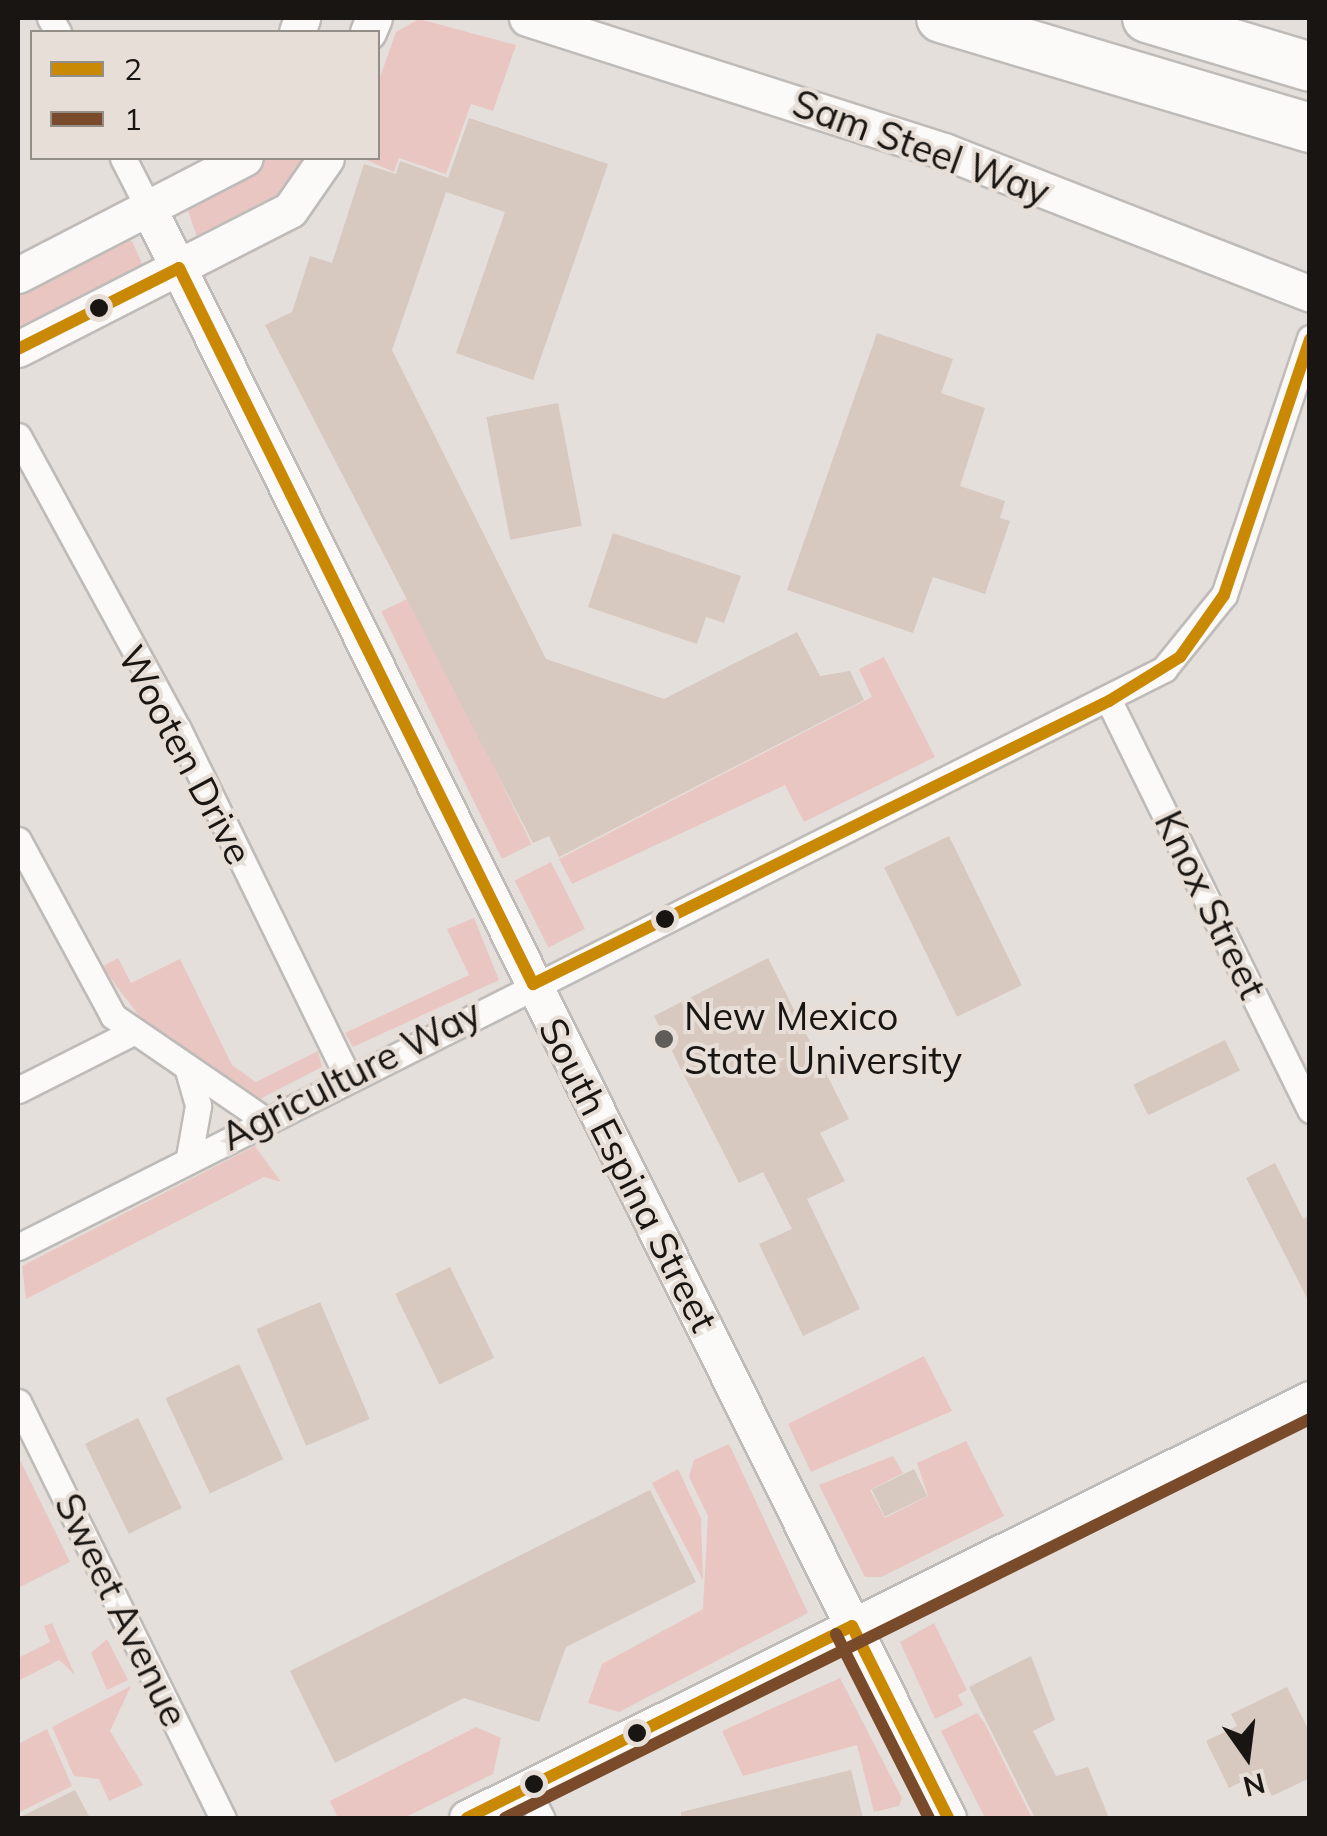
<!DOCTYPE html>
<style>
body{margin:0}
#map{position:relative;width:1327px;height:1836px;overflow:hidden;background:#e4dfda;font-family:Mulish,sans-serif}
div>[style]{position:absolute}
.green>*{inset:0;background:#eac6c3;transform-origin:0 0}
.building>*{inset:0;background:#d7c8c0;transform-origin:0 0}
.roads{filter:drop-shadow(2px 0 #bfbbb8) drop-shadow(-2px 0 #bfbbb8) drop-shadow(0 2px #bfbbb8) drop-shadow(0 -2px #bfbbb8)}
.street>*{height:25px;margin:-12.5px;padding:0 12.5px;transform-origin:12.5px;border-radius:12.5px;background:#fbfaf9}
.secondary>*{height:35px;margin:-17.5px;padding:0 17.5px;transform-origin:17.5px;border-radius:17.5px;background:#fbfaf9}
.highway>*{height:48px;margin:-24px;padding:0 24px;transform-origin:24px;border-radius:24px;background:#fbfaf9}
.bus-1>*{height:12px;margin:-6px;padding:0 6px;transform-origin:6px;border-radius:6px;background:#ca8904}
.bus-2>*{height:12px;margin:-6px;padding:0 6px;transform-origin:6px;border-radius:6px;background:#7a4b2a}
.dots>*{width:28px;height:28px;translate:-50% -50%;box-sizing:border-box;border:5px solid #e7dfd7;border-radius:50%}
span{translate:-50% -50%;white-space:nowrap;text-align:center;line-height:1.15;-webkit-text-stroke:8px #e7dfd7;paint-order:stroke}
.street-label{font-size:38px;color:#181513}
.poi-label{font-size:38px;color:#181513}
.left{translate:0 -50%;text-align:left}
.frame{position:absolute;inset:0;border:20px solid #181513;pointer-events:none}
.legend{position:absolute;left:30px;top:30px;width:350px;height:130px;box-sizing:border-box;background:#e7dfd7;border:2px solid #948e89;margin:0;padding:12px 18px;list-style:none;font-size:30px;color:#181513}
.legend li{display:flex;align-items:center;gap:20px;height:50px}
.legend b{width:50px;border:2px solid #948e89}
.north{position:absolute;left:1197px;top:1706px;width:100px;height:100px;-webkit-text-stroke:8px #e7dfd7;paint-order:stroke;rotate:166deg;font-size:28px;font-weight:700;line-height:40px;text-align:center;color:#181513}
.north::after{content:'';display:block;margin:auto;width:35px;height:45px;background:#181513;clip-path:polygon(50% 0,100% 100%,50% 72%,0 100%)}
</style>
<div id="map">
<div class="green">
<i style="clip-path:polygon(419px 19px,516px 45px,493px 111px,471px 104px,446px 174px,399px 158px,394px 172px,362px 158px,378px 158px,378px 83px,396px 32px)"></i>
<i style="clip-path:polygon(267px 158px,312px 158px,284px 198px,198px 240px,187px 208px)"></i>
<i style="clip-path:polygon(121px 240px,132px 241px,144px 268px,18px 334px,18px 291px)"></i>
<i style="left:411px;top:597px;width:275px;height:33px;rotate:64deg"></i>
<i style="clip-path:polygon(884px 657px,935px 757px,804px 822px,785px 785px,572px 884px,559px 859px,872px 697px,859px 669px)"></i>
<i style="left:551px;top:862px;width:75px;height:41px;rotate:63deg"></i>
<i style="clip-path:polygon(474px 918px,499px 980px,353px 1047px,345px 1033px,469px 975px,447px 929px)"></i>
<i style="clip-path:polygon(118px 958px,131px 983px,180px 959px,232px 1065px,256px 1082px,318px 1051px,322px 1067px,260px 1099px,249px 1093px,140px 1017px,102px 967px)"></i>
<i style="clip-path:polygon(255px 1146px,281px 1182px,264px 1177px,26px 1299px,22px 1266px)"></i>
<i style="clip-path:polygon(924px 1356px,952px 1411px,811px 1472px,788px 1424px)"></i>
<i style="clip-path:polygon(966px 1441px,1004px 1516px,881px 1577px,865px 1577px,819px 1485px,893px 1456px,903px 1473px,870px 1490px,885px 1518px,928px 1496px,917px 1463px)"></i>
<i style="clip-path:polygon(729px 1444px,808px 1613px,619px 1712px,588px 1703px,602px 1664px,703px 1609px,708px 1516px,689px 1477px,694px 1460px)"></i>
<i style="clip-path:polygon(18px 1456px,70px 1562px,18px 1588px)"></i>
<i style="clip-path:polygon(678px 1469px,701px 1518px,703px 1580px,652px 1483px)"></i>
<i style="clip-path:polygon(52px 1623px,75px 1675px,59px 1660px,18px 1681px,18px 1658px,50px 1642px,44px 1626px)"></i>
<i style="clip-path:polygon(934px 1623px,967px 1690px,958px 1695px,963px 1705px,935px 1719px,900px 1642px)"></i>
<i style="clip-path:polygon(107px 1639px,128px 1680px,107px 1690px,91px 1653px)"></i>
<i style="clip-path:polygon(840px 1678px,902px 1798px,899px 1806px,874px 1812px,857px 1745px,743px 1776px,722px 1731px)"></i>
<i style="clip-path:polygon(131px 1686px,110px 1731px,143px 1785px,109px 1801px,99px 1779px,74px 1776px,52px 1727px)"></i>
<i style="clip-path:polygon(977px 1713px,984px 1722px,1032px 1818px,985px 1818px,941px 1731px)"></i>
<i style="clip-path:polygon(476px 1727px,501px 1738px,493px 1774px,404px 1818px,338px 1818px,330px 1801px)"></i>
<i style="clip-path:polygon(47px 1729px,72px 1786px,18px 1813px,18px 1744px)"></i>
</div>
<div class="building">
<i style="clip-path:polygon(469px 118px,608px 164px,533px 380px,456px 353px,505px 212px,446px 192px,392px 350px,546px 659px,664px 699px,797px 632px,820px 676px,850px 671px,864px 700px,559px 857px,549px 836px,533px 843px,265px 325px,292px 312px,310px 256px,332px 263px,364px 164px,396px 174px,400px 161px,448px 178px)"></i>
<i style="clip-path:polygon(877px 333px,953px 359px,941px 393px,985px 408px,960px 486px,1005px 501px,1000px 518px,1010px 521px,985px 594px,933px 577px,913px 633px,787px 590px)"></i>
<i style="left:558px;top:403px;width:125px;height:73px;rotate:79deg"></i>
<i style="clip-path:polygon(613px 533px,741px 576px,724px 623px,706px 617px,697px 644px,588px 607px)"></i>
<i style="left:949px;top:836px;width:166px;height:72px;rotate:64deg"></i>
<i style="clip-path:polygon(768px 958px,849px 1119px,820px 1133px,845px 1181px,807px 1199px,860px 1309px,803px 1336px,759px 1244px,792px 1229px,763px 1172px,739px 1183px,654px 1016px)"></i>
<i style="left:1225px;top:1040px;width:34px;height:102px;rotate:64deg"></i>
<i style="clip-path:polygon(1275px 1163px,1303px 1219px,1310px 1215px,1310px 1304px,1246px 1178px)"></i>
<i style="left:450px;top:1267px;width:101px;height:61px;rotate:64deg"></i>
<i style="left:320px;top:1302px;width:127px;height:69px;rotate:67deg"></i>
<i style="left:239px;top:1364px;width:105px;height:81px;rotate:65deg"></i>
<i style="left:138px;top:1418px;width:100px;height:59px;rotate:64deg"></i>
<i style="left:914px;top:1469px;width:30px;height:47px;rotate:64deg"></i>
<i style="clip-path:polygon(650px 1490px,696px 1582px,566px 1647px,539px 1722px,464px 1698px,335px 1763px,290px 1671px)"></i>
<i style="clip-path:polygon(1031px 1656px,1055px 1720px,1033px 1731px,1056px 1776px,1088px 1767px,1109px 1818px,1035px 1818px,969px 1687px)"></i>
<i style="clip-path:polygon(1287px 1687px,1310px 1733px,1310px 1778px,1272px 1796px,1260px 1773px,1229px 1788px,1206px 1741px,1237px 1726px,1231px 1714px)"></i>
<i style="clip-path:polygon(851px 1770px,863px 1818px,681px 1818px,681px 1812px)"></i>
<i style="clip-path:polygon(75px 1790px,90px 1818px,18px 1818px)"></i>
</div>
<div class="roads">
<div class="street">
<i style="left:50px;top:18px;width:16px;rotate:60deg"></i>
<i style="left:123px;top:158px;width:57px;rotate:63deg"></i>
<i style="left:18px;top:436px;width:334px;rotate:61.4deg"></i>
<i style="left:178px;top:729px;width:388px;rotate:64deg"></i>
<i style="left:1109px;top:701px;width:456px;rotate:63.8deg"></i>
<i style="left:18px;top:840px;width:200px;rotate:61.6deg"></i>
<i style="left:113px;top:1016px;width:181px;rotate:34.4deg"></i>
<i style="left:188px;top:1070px;width:37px;rotate:74deg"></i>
<i style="left:198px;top:1106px;width:52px;rotate:100deg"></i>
<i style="left:18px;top:1090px;width:127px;rotate:-26.8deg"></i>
<i style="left:18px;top:1247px;width:1284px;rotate:-26.76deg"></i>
<i style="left:1164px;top:669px;width:95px;rotate:-51deg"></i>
<i style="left:1224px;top:595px;width:271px;rotate:-71.5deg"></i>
<i style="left:18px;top:1402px;width:464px;rotate:63.8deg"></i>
<i style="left:526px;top:1788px;width:34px;rotate:63deg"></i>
</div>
<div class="secondary">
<i style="left:527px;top:18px;width:438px;rotate:17.7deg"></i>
<i style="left:944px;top:151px;width:393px;rotate:21.3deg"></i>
<i style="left:297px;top:32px;width:15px;rotate:-70deg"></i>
<i style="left:368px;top:32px;width:15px;rotate:-67deg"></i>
<i style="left:149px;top:209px;width:1796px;rotate:63.59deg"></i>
<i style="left:18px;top:275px;width:255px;rotate:-27.3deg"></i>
<i style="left:18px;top:349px;width:305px;rotate:-27.1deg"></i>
<i style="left:290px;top:210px;width:63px;rotate:-55.3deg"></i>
<i style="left:467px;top:1818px;width:941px;rotate:-26.43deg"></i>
</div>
<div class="highway">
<i style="left:941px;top:18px;width:385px;rotate:16.6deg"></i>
<i style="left:1147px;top:18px;width:170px;rotate:16.7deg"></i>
</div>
</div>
<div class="bus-1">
<i style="left:179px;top:268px;width:799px;rotate:63.69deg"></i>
<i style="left:18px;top:349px;width:180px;rotate:-26.7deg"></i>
<i style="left:533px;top:984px;width:642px;rotate:-26.17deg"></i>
<i style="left:1109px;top:701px;width:84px;rotate:-31.8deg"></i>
<i style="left:1180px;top:657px;width:76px;rotate:-54.6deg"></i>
<i style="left:1224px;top:595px;width:270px;rotate:-71.4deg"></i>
<i style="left:852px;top:1626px;width:215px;rotate:63.4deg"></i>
<i style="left:467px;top:1818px;width:430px;rotate:-26.5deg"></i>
</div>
<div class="bus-2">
<i style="left:836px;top:1634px;width:206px;rotate:63.2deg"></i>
<i style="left:505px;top:1818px;width:898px;rotate:-26.37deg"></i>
</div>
<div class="dots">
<i style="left:99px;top:308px;background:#181513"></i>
<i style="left:665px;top:919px;background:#181513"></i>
<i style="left:664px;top:1039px;background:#5f5c59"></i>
<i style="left:637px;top:1733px;background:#181513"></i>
<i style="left:534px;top:1784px;background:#181513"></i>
</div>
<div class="street-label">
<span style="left:921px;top:148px;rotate:20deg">Sam Steel Way</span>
<span style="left:185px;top:755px;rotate:62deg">Wooten Drive</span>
<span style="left:1210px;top:905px;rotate:64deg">Knox Street</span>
<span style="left:351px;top:1075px;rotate:-27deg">Agriculture Way</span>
<span style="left:628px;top:1175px;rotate:63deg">South Espina Street</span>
<span style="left:121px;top:1610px;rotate:64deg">Sweet Avenue</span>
</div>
<div class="poi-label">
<span class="left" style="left:684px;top:1039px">New Mexico<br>State University</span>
</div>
<div class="frame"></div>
<ul class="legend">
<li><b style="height:12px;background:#ca8904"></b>2</li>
<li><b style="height:12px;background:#7a4b2a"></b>1</li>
</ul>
<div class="north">N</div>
</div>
